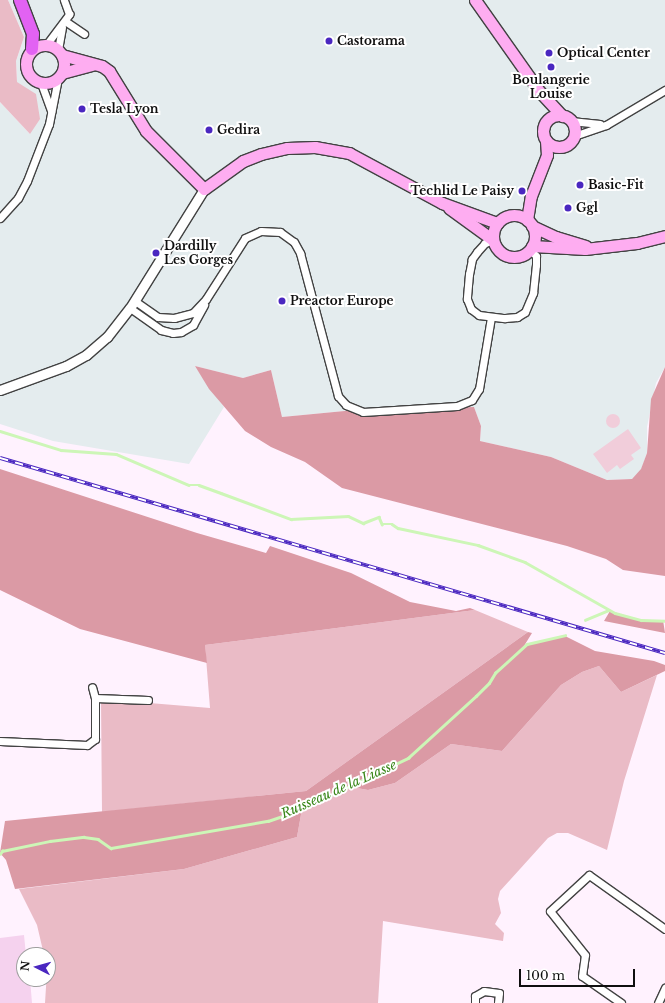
<!DOCTYPE html>
<style>
body{margin:0}
#map{position:relative;width:665px;height:1003px;overflow:hidden;background:#fff2fe;font-family:"Libre Baskerville",serif}
div>[style]{position:absolute}
.industrial>*{inset:0;background:#e4ecee}
.farmland>*{inset:0;background:#f5d2ee}
.green>*{inset:0;background:#eabbc6}
.forest>*{inset:0;background:#db9aa5}
.pitch>*{inset:0;background:#f1cdda}
.round{border-radius:50%}
.stream>*{height:2.5px;margin:-1.25px;padding:0 1.25px;transform-origin:1.25px;border-radius:1.25px;background:#cdf6b7}
.roads{filter:drop-shadow(1px 0 #424242) drop-shadow(-1px 0 #424242) drop-shadow(0 1px #424242) drop-shadow(0 -1px #424242)}
.minor>*{height:7px;margin:-3.5px;padding:0 3.5px;transform-origin:3.5px;border-radius:3.5px;background:#fff}
.tertiary>*{height:9px;margin:-4.5px;padding:0 4.5px;transform-origin:4.5px;border-radius:4.5px;background:#fff}
.secondary>*{height:11px;margin:-5.5px;padding:0 5.5px;transform-origin:5.5px;border-radius:5.5px;background:#feadf1}
.secondary>.ring{margin:-5.5px;padding:0;box-sizing:content-box;background:none;border:11px solid #feadf1;border-radius:50%}
.trunk>*{height:12px;margin:-6px;padding:0 6px;transform-origin:6px;border-radius:6px;background:#e262f3}
.rail>*{height:4px;margin-top:-2px;transform-origin:0;background:repeating-linear-gradient(90deg,#fff 0 8px,#4a27c0 0 16px);box-sizing:border-box;border-block:1px solid #4a27c0}
.dots>*{width:11px;height:11px;translate:-50% -50%;box-sizing:border-box;border:2px solid #fff;border-radius:50%}
span{translate:-50% -50%;white-space:nowrap;text-align:center;line-height:1.15;-webkit-text-stroke:4px #fff;paint-order:stroke}
.poi-label{font-size:12px;color:#0f0f0f;font-weight:700}
.left{translate:0 -50%;text-align:left}
.right{translate:-100% -50%;text-align:right}
.water-label{font-size:13px;color:#378517;font-style:italic}
.north{position:absolute;left:16px;top:947px;width:40px;height:40px;box-sizing:border-box;background:#fff;border:1px solid #9f9f9f;border-radius:50%;rotate:276deg;font-size:11px;font-weight:700;line-height:16px;text-align:center;color:#0f0f0f}
.north::after{content:'';display:block;margin:auto;width:14px;height:18px;background:#4a27c0;clip-path:polygon(50% 0,100% 100%,50% 72%,0 100%)}
.scale{position:absolute;left:519px;top:969px;width:116px;height:18px;box-sizing:border-box;border:2px solid #0f0f0f;border-top:0;padding-left:5px;font-size:12px;line-height:14px;white-space:nowrap;color:#0f0f0f;-webkit-text-stroke:3px #fff;paint-order:stroke}
</style>
<div id="map">
<div class="industrial">
<i style="clip-path:polygon(8px 0,665px 0,665px 367px,656px 383px,647px 427px,647px 453px,641px 470px,632px 479px,607px 480px,551px 457px,480px 441px,481px 426px,474px 407px,355px 410px,282px 417px,271px 370px,243px 378px,195px 366px,224px 407px,189px 464px,53px 441px,0 424px,0 102px,30px 134px,17px 82px,16px 61px,24px 37px)"></i>
</div>
<div class="farmland">
<i style="clip-path:polygon(24px 935px,26px 955px,24px 955px,24px 979px,30px 979px,32px 1003px,0 1003px,0 938px)"></i>
</div>
<div class="green">
<i style="clip-path:polygon(0 0,8px 0,24px 37px,16px 61px,17px 82px,36px 94px,40px 119px,30px 134px,0 102px)"></i>
<i style="clip-path:polygon(475px 610px,528px 632px,306px 791px,102px 812px,101px 699px,210px 708px,205px 645px)"></i>
<i style="clip-path:polygon(599px 666px,621px 692px,657px 675px,624px 781px,607px 850px,568px 833px,557px 833px,548px 838px,500px 891px,498px 899px,501px 913px,495px 924px,504px 933px,503px 941px,383px 921px,378px 1003px,45px 1003px,48px 955px,44px 955px,37px 925px,19px 889px,184px 869px,297px 837px,302px 809px,351px 787px,368px 790px,395px 783px,451px 744px,502px 751px,561px 685px,582px 672px)"></i>
</div>
<div class="forest">
<i style="clip-path:polygon(195px 366px,243px 378px,271px 370px,282px 417px,355px 410px,474px 407px,481px 426px,480px 441px,551px 457px,607px 480px,632px 479px,641px 469px,647px 453px,651px 399px,665px 367px,665px 576px,623px 570px,606px 559px,567px 546px,342px 488px,305px 462px,271px 447px,245px 431px,209px 389px)"></i>
<i style="clip-path:polygon(0 469px,197px 533px,266px 553px,270px 546px,351px 573px,410px 602px,456px 611px,470px 608px,475px 610px,205px 645px,207px 663px,80px 629px,0 590px)"></i>
<i style="clip-path:polygon(610px 611px,641px 620px,663px 620px,665px 633px,604px 621px)"></i>
<i style="clip-path:polygon(528px 632px,532px 633px,524px 646px,565px 636px,595px 651px,654px 661px,665px 665px,665px 671px,621px 692px,599px 666px,582px 672px,561px 685px,502px 751px,451px 744px,395px 783px,368px 790px,351px 787px,302px 809px,297px 837px,184px 869px,15px 889px,6px 860px,0 853px,5px 821px,306px 791px)"></i>
</div>
<div class="pitch">
<i class="round" style="left:606px;top:414px;width:14px;height:14px"></i>
<i style="clip-path:polygon(628px 429px,641px 448px,631px 455px,634px 459px,620px 469px,617px 465px,607px 473px,593px 454px)"></i>
</div>
<div class="stream">
<i style="left:0;top:431px;width:64px;rotate:17.3deg"></i>
<i style="left:61px;top:450px;width:55px;rotate:4.2deg"></i>
<i style="left:116px;top:454px;width:79px;rotate:23deg"></i>
<i style="left:189px;top:485px;width:10px"></i>
<i style="left:199px;top:485px;width:23px;rotate:20deg"></i>
<i style="left:221px;top:493px;width:75px;rotate:20.4deg"></i>
<i style="left:291px;top:519px;width:57px;rotate:-3deg"></i>
<i style="left:348px;top:516px;width:17px;rotate:25deg"></i>
<i style="left:363px;top:523px;width:17px;rotate:-21deg"></i>
<i style="left:379px;top:517px;width:8px;rotate:67deg"></i>
<i style="left:382px;top:524px;width:10px"></i>
<i style="left:392px;top:524px;width:7px;rotate:34deg"></i>
<i style="left:398px;top:528px;width:82px;rotate:12deg"></i>
<i style="left:478px;top:545px;width:50px;rotate:19.9deg"></i>
<i style="left:525px;top:562px;width:103px;rotate:29.5deg"></i>
<i style="left:615px;top:613px;width:27px;rotate:15deg"></i>
<i style="left:641px;top:620px;width:24px;rotate:2deg"></i>
<i style="left:585px;top:620px;width:25px;rotate:-23deg"></i>
<i style="left:0;top:854px;width:4px;rotate:-56deg"></i>
<i style="left:2px;top:851px;width:49px;rotate:-11.8deg"></i>
<i style="left:50px;top:841px;width:34px;rotate:-7deg"></i>
<i style="left:84px;top:837px;width:14px;rotate:8deg"></i>
<i style="left:98px;top:839px;width:16px;rotate:35deg"></i>
<i style="left:111px;top:848px;width:159px;rotate:-9.8deg"></i>
<i style="left:268px;top:821px;width:36px;rotate:-19deg"></i>
<i style="left:302px;top:809px;width:118px;rotate:-25.7deg"></i>
<i style="left:408px;top:758px;width:92px;rotate:-42.4deg"></i>
<i style="left:476px;top:696px;width:18px;rotate:-45deg"></i>
<i style="left:489px;top:683px;width:12px;rotate:-59deg"></i>
<i style="left:495px;top:673px;width:43px;rotate:-42.2deg"></i>
<i style="left:527px;top:644px;width:39px;rotate:-13deg"></i>
</div>
<div class="roads">
<div class="minor">
<i style="left:65px;top:21px;width:23px;rotate:34deg"></i>
<i style="left:46px;top:45px;width:39px;rotate:-53deg"></i>
<i style="left:69px;top:14px;width:15px;rotate:-110deg"></i>
<i style="left:58px;top:50px;width:23px;rotate:-80deg"></i>
<i style="left:41px;top:83px;width:30px;rotate:70deg"></i>
<i style="left:571px;top:121px;width:29px;rotate:6deg"></i>
<i style="left:574px;top:136px;width:34px;rotate:-19deg"></i>
<i style="left:606px;top:125px;width:69px;rotate:-30.7deg"></i>
<i style="left:0;top:218px;width:27px;rotate:-48deg"></i>
<i style="left:18px;top:198px;width:19px;rotate:-62deg"></i>
<i style="left:27px;top:181px;width:61px;rotate:-68.9deg"></i>
<i style="left:49px;top:124px;width:47px;rotate:-78.9deg"></i>
<i style="left:493px;top:240px;width:9px;rotate:159deg"></i>
<i style="left:485px;top:243px;width:12px;rotate:132deg"></i>
<i style="left:477px;top:252px;width:9px;rotate:126deg"></i>
<i style="left:472px;top:259px;width:15px;rotate:101deg"></i>
<i style="left:469px;top:274px;width:25px;rotate:95deg"></i>
<i style="left:467px;top:299px;width:11px;rotate:68deg"></i>
<i style="left:471px;top:309px;width:10px;rotate:37deg"></i>
<i style="left:479px;top:315px;width:26px;rotate:7deg"></i>
<i style="left:505px;top:318px;width:12px;rotate:-5deg"></i>
<i style="left:517px;top:317px;width:9px;rotate:-32deg"></i>
<i style="left:525px;top:312px;width:21px;rotate:-67deg"></i>
<i style="left:533px;top:293px;width:28px;rotate:-84deg"></i>
<i style="left:536px;top:265px;width:9px;rotate:-90deg"></i>
<i style="left:536px;top:256px;width:9px;rotate:-131deg"></i>
<i style="left:135px;top:301px;width:28px;rotate:35deg"></i>
<i style="left:158px;top:317px;width:16px;rotate:4deg"></i>
<i style="left:174px;top:318px;width:20px;rotate:-15deg"></i>
<i style="left:193px;top:313px;width:19px;rotate:-47deg"></i>
<i style="left:206px;top:299px;width:72px;rotate:-57.4deg"></i>
<i style="left:245px;top:238px;width:17px;rotate:-24deg"></i>
<i style="left:261px;top:231px;width:19px;rotate:3deg"></i>
<i style="left:280px;top:232px;width:17px;rotate:36deg"></i>
<i style="left:294px;top:242px;width:13px;rotate:61deg"></i>
<i style="left:300px;top:253px;width:148px;rotate:75.1deg"></i>
<i style="left:338px;top:396px;width:12px;rotate:48deg"></i>
<i style="left:346px;top:405px;width:18px;rotate:22deg"></i>
<i style="left:363px;top:412px;width:94px;rotate:-3.7deg"></i>
<i style="left:457px;top:406px;width:16px;rotate:-22deg"></i>
<i style="left:472px;top:400px;width:13px;rotate:-58deg"></i>
<i style="left:479px;top:389px;width:73px;rotate:-80.5deg"></i>
<i style="left:130px;top:308px;width:38px;rotate:35deg"></i>
<i style="left:161px;top:330px;width:12px;rotate:14deg"></i>
<i style="left:173px;top:333px;width:8px;rotate:-7deg"></i>
<i style="left:181px;top:332px;width:14px;rotate:-30deg"></i>
<i style="left:193px;top:325px;width:23px;rotate:-61deg"></i>
<i style="left:95px;top:698px;width:53px;rotate:2.2deg"></i>
<i style="left:0;top:741px;width:87px;rotate:2.6deg"></i>
<i style="left:87px;top:745px;width:10px;rotate:-37deg"></i>
<i style="left:95px;top:739px;width:41px;rotate:-90deg"></i>
<i style="left:95px;top:698px;width:11px;rotate:-105deg"></i>
<i style="left:475px;top:1003px;width:7px;rotate:-90deg"></i>
<i style="left:475px;top:996px;width:10px;rotate:-29deg"></i>
<i style="left:484px;top:991px;width:15px;rotate:8deg"></i>
<i style="left:499px;top:993px;width:10px;rotate:96deg"></i>
<i style="left:621px;top:1003px;width:47px;rotate:-145.3deg"></i>
<i style="left:582px;top:976px;width:21px;rotate:-82deg"></i>
<i style="left:585px;top:955px;width:56px;rotate:-128.5deg"></i>
<i style="left:550px;top:911px;width:53px;rotate:-42.7deg"></i>
<i style="left:589px;top:875px;width:93px;rotate:35.4deg"></i>
<i style="left:658px;top:1003px;width:17px;rotate:-65deg"></i>
</div>
<div class="tertiary">
<i style="left:0;top:390px;width:70px;rotate:-20deg"></i>
<i style="left:66px;top:366px;width:23px;rotate:-29deg"></i>
<i style="left:86px;top:355px;width:28px;rotate:-41deg"></i>
<i style="left:107px;top:337px;width:37px;rotate:-52deg"></i>
<i style="left:130px;top:308px;width:140px;rotate:-58.1deg"></i>
</div>
<div class="secondary">
<i style="left:475px;top:0;width:113px;rotate:54.8deg"></i>
<i style="left:540px;top:92px;width:33px;rotate:47deg"></i>
<i class="ring" style="left:26px;top:45px;width:27px;height:27px"></i>
<i style="left:62px;top:55px;width:41px;rotate:15.4deg"></i>
<i style="left:102px;top:66px;width:9px;rotate:36deg"></i>
<i style="left:109px;top:71px;width:70px;rotate:58.3deg"></i>
<i style="left:146px;top:131px;width:82px;rotate:45deg"></i>
<i style="left:204px;top:189px;width:48px;rotate:-35.7deg"></i>
<i style="left:243px;top:161px;width:19px;rotate:-21deg"></i>
<i style="left:261px;top:154px;width:27px;rotate:-13deg"></i>
<i style="left:287px;top:148px;width:28px;rotate:-2deg"></i>
<i style="left:315px;top:147px;width:35px;rotate:10deg"></i>
<i style="left:349px;top:153px;width:106px;rotate:28.3deg"></i>
<i style="left:442px;top:203px;width:59px;rotate:20deg"></i>
<i style="left:62px;top:73px;width:31px;rotate:-15deg"></i>
<i class="ring" style="left:543px;top:115px;width:21px;height:21px"></i>
<i style="left:449px;top:208px;width:54px;rotate:36deg"></i>
<i class="ring" style="left:493px;top:215px;width:31px;height:31px"></i>
<i style="left:527px;top:220px;width:24px;rotate:-81deg"></i>
<i style="left:531px;top:196px;width:44px;rotate:-68.7deg"></i>
<i style="left:547px;top:155px;width:15px;rotate:-94deg"></i>
<i style="left:532px;top:226px;width:26px;rotate:25deg"></i>
<i style="left:556px;top:237px;width:31px;rotate:17deg"></i>
<i style="left:532px;top:246px;width:53px;rotate:3.2deg"></i>
<i style="left:585px;top:249px;width:52px;rotate:-6.6deg"></i>
<i style="left:637px;top:243px;width:29px;rotate:-14deg"></i>
</div>
<div class="trunk">
<i style="left:20px;top:0;width:36px;rotate:69deg"></i>
<i style="left:33px;top:34px;width:15px;rotate:94deg"></i>
</div>
</div>
<div class="rail">
<i style="left:0;top:458px;width:693px;rotate:16.34deg"></i>
</div>
<div class="dots">
<i style="left:329px;top:41px;background:#4a27c0"></i>
<i style="left:549px;top:53px;background:#4a27c0"></i>
<i style="left:551px;top:67px;background:#4a27c0"></i>
<i style="left:82px;top:109px;background:#4a27c0"></i>
<i style="left:209px;top:130px;background:#4a27c0"></i>
<i style="left:580px;top:185px;background:#4a27c0"></i>
<i style="left:522px;top:191px;background:#4a27c0"></i>
<i style="left:568px;top:208px;background:#4a27c0"></i>
<i style="left:156px;top:253px;background:#4a27c0"></i>
<i style="left:282px;top:301px;background:#4a27c0"></i>
</div>
<div class="poi-label">
<span class="left" style="left:337px;top:41px">Castorama</span>
<span class="left" style="left:557px;top:53px">Optical Center</span>
<span style="left:551px;top:87px">Boulangerie<br>Louise</span>
<span class="left" style="left:90px;top:109px">Tesla Lyon</span>
<span class="left" style="left:217px;top:130px">Gedira</span>
<span class="left" style="left:588px;top:185px">Basic-Fit</span>
<span class="right" style="left:514px;top:191px">Techlid Le Paisy</span>
<span class="left" style="left:576px;top:208px">Ggl</span>
<span class="left" style="left:164px;top:253px">Dardilly<br>Les Gorges</span>
<span class="left" style="left:290px;top:301px">Preactor Europe</span>
</div>
<div class="water-label">
<span style="left:339px;top:790px;rotate:-24deg">Ruisseau de la Liasse</span>
</div>
<div class="north">N</div>
<div class="scale">100 m</div>
</div>
